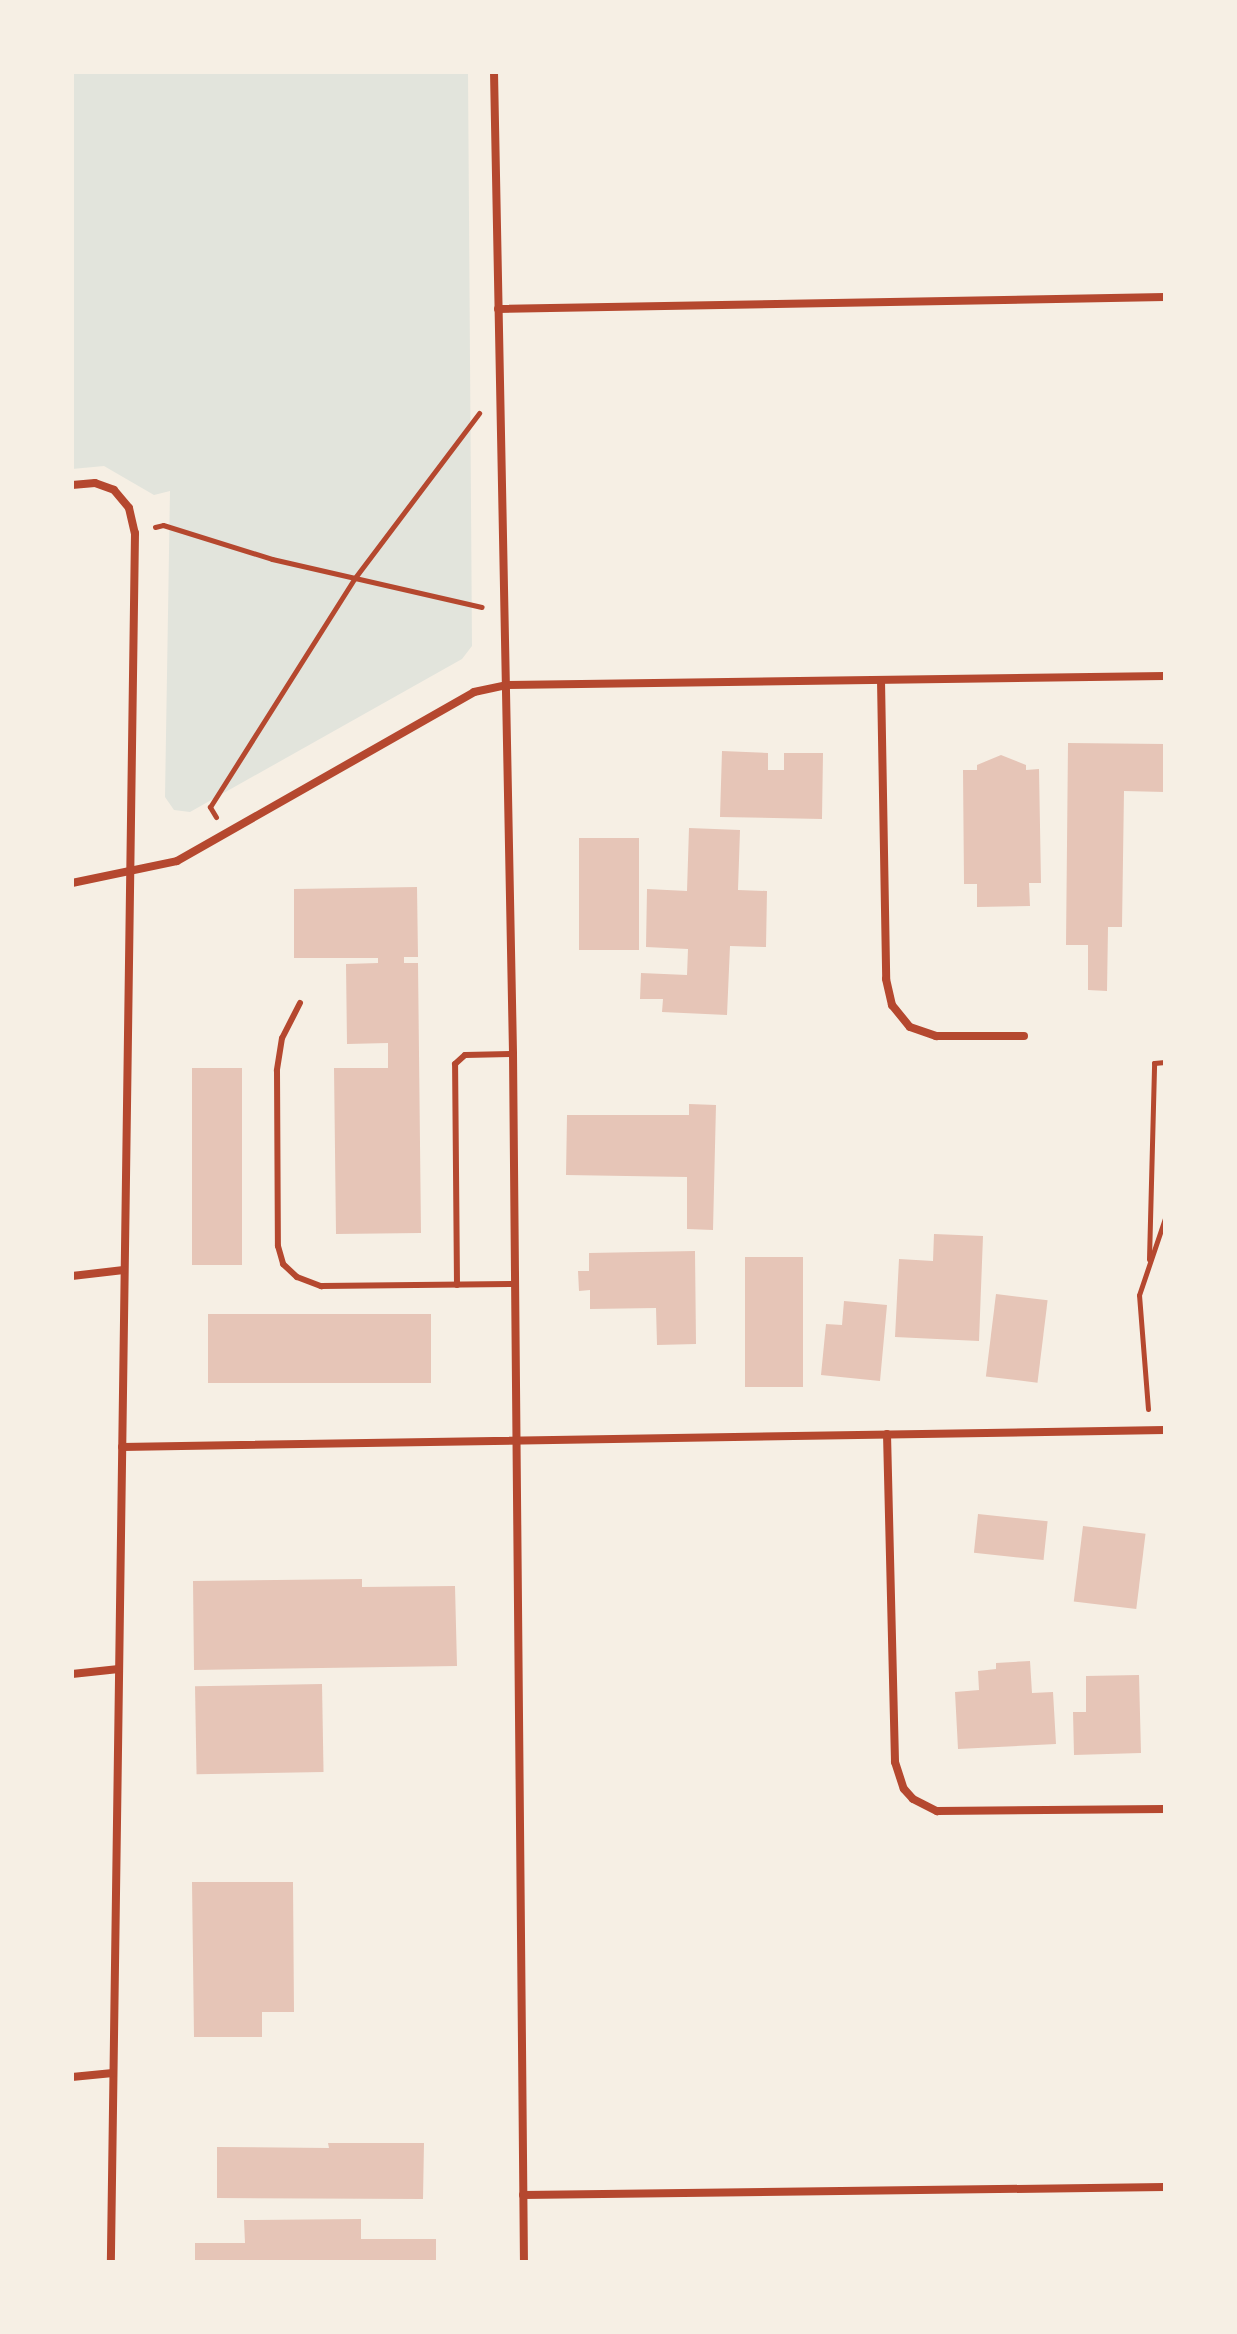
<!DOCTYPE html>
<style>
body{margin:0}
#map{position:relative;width:1237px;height:2334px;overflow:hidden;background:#f6efe4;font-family:"Roboto Serif",serif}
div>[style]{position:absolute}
.green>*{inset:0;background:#e2e4dc}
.building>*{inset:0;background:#e6c5b7;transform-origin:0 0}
.path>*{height:5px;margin:-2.5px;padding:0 2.5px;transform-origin:2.5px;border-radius:2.5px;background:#b5482f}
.service>*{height:6px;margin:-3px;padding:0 3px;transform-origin:3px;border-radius:3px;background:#b5482f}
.minor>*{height:8px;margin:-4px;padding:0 4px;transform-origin:4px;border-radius:4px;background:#b5482f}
span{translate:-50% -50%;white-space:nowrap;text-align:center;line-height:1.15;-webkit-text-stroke:6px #f6efe4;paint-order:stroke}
.frame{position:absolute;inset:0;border:74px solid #f6efe4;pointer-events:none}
</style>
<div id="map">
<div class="green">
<i style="clip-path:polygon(72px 72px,468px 72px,472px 646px,462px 659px,190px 812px,174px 810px,165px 797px,170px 491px,154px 495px,104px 466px,72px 469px)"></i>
</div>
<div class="building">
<i style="clip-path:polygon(1068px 743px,1165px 744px,1165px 792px,1124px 791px,1122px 927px,1108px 927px,1107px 991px,1088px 990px,1088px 945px,1066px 945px)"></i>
<i style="clip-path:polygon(722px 751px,768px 753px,768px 770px,784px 770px,784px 753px,823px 753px,822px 819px,720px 817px)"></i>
<i style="clip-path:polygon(1001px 755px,1026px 765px,1026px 770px,1039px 769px,1041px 883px,1029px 883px,1030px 906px,977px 907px,977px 884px,964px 884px,963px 770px,977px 770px,977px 765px)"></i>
<i style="clip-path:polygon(689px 828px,740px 830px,738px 890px,767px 891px,766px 947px,730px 946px,727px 1015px,662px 1012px,663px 999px,640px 999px,641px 973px,687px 975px,688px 949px,646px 947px,647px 889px,687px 891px)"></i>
<i style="left:579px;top:838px;width:60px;height:112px"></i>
<i style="clip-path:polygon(417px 887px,418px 957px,404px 957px,404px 963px,418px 963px,421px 1233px,336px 1234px,334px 1068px,388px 1068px,388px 1043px,347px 1044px,346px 964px,378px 963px,378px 958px,294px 958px,294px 889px)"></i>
<i style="left:192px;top:1068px;width:50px;height:197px"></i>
<i style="clip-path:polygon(689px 1104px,716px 1105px,713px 1230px,687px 1229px,687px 1177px,566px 1175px,567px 1115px,689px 1115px)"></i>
<i style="clip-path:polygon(934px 1234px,983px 1236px,979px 1341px,895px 1337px,899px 1259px,933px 1261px)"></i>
<i style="clip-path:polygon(695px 1251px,696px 1344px,657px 1345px,656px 1308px,590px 1309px,590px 1290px,579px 1291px,578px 1271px,589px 1271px,589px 1253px)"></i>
<i style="left:745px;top:1257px;width:58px;height:130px"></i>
<i style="left:996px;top:1294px;width:52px;height:83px;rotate:7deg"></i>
<i style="clip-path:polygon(844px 1301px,887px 1305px,880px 1381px,821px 1375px,826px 1324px,842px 1325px)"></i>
<i style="left:431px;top:1314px;width:69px;height:223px;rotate:90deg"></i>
<i style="left:978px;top:1514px;width:70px;height:39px;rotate:6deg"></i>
<i style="left:1083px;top:1526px;width:63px;height:76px;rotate:7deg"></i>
<i style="clip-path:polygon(362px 1579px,362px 1587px,455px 1586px,457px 1666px,194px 1670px,193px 1581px)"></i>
<i style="clip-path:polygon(1030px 1661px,1032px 1693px,1053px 1692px,1056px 1744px,958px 1749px,955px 1692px,979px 1690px,978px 1671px,996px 1669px,996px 1663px)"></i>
<i style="clip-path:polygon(1139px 1675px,1141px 1753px,1074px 1755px,1073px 1712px,1086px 1712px,1086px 1676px)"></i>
<i style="left:322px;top:1684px;width:88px;height:127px;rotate:89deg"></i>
<i style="clip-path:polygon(192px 1882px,293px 1882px,294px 2012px,262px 2012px,262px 2037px,194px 2037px)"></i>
<i style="clip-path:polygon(328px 2143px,424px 2143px,423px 2199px,217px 2198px,217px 2147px,329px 2148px)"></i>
<i style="clip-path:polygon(361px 2219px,361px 2239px,436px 2239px,436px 2262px,195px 2262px,195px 2243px,245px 2243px,244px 2220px)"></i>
</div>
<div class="path">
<i style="left:155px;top:527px;width:8px;rotate:-14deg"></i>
<i style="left:163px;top:525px;width:114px;rotate:17.3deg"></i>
<i style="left:272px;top:559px;width:215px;rotate:12.9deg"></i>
<i style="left:216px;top:817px;width:12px;rotate:-121deg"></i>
<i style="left:210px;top:807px;width:270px;rotate:-57.7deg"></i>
<i style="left:354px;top:579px;width:208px;rotate:-53deg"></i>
<i style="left:1149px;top:1259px;width:196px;rotate:-88.5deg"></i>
<i style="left:1154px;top:1063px;width:11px;rotate:-5deg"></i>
<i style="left:1148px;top:1409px;width:114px;rotate:-94.5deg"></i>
<i style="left:1139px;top:1295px;width:81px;rotate:-71.3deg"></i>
</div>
<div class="service">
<i style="left:300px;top:1003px;width:39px;rotate:117deg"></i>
<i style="left:282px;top:1038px;width:33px;rotate:99deg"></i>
<i style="left:277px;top:1071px;width:175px;rotate:89.7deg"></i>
<i style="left:278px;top:1246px;width:19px;rotate:74deg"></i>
<i style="left:283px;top:1264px;width:19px;rotate:43deg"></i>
<i style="left:297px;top:1277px;width:26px;rotate:21deg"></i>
<i style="left:321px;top:1286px;width:192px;rotate:-0.6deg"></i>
<i style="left:457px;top:1285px;width:221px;rotate:-90.5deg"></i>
<i style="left:455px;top:1064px;width:13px;rotate:-42deg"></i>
<i style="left:465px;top:1055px;width:48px;rotate:-1.2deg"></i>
</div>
<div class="minor">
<i style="left:494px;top:72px;width:982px;rotate:88.89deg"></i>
<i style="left:513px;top:1054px;width:1208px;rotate:89.48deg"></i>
<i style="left:498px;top:309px;width:667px;rotate:-1.03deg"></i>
<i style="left:72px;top:485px;width:23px;rotate:-5deg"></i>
<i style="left:95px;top:483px;width:20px;rotate:20deg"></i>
<i style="left:114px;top:490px;width:23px;rotate:50deg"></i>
<i style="left:129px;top:508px;width:26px;rotate:77deg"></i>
<i style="left:135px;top:533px;width:1729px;rotate:90.8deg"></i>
<i style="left:881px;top:680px;width:299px;rotate:89deg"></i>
<i style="left:886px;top:979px;width:27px;rotate:77deg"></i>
<i style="left:892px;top:1005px;width:28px;rotate:51deg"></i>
<i style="left:910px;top:1027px;width:28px;rotate:19deg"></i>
<i style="left:936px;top:1036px;width:88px"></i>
<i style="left:72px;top:883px;width:107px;rotate:-11.8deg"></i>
<i style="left:177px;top:861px;width:342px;rotate:-29.6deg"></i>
<i style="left:474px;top:692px;width:33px;rotate:-12deg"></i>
<i style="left:506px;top:685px;width:659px;rotate:-0.78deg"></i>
<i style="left:72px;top:1276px;width:52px;rotate:-6.6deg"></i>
<i style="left:887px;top:1434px;width:328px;rotate:88.6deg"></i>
<i style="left:895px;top:1762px;width:28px;rotate:72deg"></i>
<i style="left:904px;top:1789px;width:13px;rotate:48deg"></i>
<i style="left:913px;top:1799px;width:27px;rotate:27deg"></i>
<i style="left:937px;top:1811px;width:228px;rotate:-0.5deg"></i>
<i style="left:122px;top:1447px;width:1043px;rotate:-0.93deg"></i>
<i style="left:72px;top:1674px;width:47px;rotate:-6.1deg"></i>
<i style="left:72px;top:2077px;width:41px;rotate:-5.6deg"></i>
<i style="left:523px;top:2195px;width:642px;rotate:-0.71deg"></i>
</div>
<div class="frame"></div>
</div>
